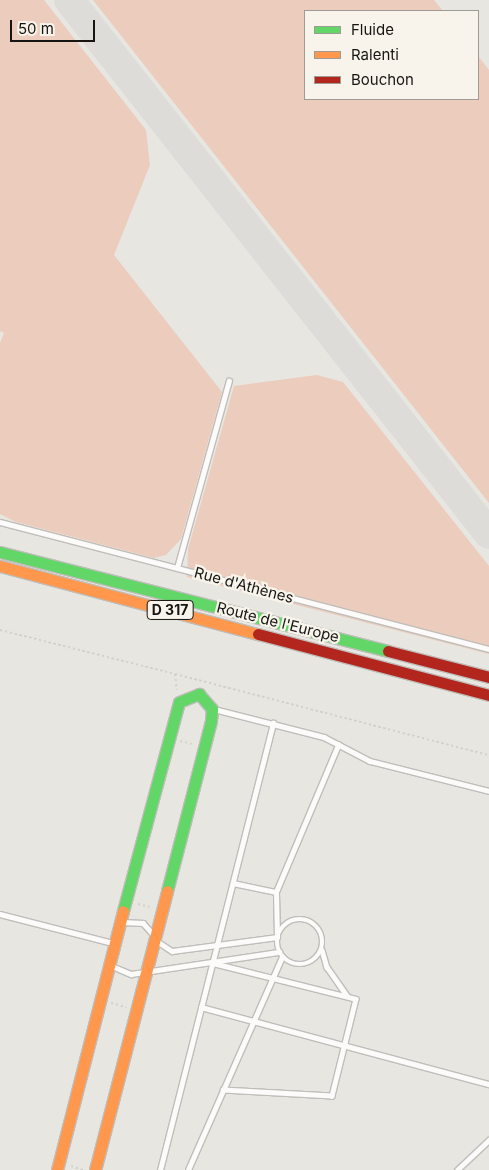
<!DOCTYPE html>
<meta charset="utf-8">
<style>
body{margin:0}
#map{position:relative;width:489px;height:1170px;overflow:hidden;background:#e8e6e1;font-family:Inter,sans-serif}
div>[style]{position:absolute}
.green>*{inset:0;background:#ebccbd}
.taxiway>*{height:30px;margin:-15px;padding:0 15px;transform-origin:15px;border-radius:15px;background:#dddcd8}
.path>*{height:2px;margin-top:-1px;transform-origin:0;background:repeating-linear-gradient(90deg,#d2d1cf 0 2.5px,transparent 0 5px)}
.roads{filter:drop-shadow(1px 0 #bfbeba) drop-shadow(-1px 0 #bfbeba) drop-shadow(0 1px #bfbeba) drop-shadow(0 -1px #bfbeba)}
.lane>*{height:4.5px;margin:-2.25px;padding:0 2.25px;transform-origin:2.25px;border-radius:2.25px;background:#fcfbfa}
.lane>.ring{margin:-2.25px;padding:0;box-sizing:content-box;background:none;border:4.5px solid #fcfbfa;border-radius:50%}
.fast>*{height:11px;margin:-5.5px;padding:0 5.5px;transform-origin:5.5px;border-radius:5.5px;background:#63d668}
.slow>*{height:11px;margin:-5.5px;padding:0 5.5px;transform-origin:5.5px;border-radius:5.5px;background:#ff974d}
.jam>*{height:11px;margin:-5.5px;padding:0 5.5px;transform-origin:5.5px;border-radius:5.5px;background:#b3261e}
span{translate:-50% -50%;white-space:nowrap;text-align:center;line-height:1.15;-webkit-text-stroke:4.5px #f8f4eb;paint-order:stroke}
.shield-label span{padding:1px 4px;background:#f8f4eb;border:1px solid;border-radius:4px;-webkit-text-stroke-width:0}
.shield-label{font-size:14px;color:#171512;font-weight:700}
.street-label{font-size:15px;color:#171512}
.legend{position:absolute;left:304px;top:10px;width:175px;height:90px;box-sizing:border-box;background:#f8f4eb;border:1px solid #9e9b94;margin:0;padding:6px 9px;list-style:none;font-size:15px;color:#171512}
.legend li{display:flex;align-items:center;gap:10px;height:25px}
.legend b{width:25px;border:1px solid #9e9b94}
.scale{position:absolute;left:10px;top:20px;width:85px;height:22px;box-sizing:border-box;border:2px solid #171512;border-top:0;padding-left:6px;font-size:15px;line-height:18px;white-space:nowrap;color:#171512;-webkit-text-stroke:4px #f8f4eb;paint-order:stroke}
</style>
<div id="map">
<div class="green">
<i style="clip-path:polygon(0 0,44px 0,146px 130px,150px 165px,114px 255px,222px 392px,181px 539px,166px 555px,154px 558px,16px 522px,0 514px,0 343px,4px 333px,0 331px)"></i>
<i style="clip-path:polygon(93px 0,434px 0,443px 11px,305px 11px,305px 99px,478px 99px,478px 56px,489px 70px,489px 503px)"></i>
<i style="clip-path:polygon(317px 375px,343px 382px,489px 566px,489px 654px,187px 577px,188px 549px,234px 386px)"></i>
</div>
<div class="taxiway">
<i style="left:69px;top:0;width:679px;rotate:51.81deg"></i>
</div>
<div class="path">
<i style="left:0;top:630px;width:180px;rotate:14.1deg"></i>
<i style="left:175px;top:674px;width:16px;rotate:83deg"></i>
<i style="left:175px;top:674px;width:324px;rotate:14.5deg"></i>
<i style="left:180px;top:741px;width:12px;rotate:14deg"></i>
<i style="left:138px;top:904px;width:12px;rotate:14deg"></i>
<i style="left:111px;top:1003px;width:16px;rotate:15deg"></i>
<i style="left:71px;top:1166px;width:13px;rotate:18deg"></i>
</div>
<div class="roads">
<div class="lane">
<i style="left:0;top:522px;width:505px;rotate:14.56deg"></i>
<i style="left:177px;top:568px;width:194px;rotate:-74.5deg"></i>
<i style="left:214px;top:709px;width:114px;rotate:14.3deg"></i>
<i style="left:324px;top:737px;width:52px;rotate:27.6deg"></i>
<i style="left:370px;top:761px;width:123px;rotate:14.1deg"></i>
<i style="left:233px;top:883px;width:44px;rotate:11.8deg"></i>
<i style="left:0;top:914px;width:117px;rotate:14.4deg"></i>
<i class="ring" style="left:277px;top:919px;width:41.5px;height:41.5px"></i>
<i style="left:123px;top:922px;width:20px;rotate:3deg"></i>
<i style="left:143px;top:923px;width:15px;rotate:48deg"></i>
<i style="left:157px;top:941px;width:18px;rotate:34deg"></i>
<i style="left:172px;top:951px;width:106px;rotate:-7.6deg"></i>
<i style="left:277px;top:937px;width:45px;rotate:-91.3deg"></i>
<i style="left:276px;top:892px;width:160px;rotate:-67.1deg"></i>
<i style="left:322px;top:950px;width:18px;rotate:74deg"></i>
<i style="left:327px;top:967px;width:35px;rotate:55deg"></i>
<i style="left:213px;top:963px;width:147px;rotate:14.1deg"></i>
<i style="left:356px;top:999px;width:100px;rotate:103.9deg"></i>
<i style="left:332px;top:1096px;width:109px;rotate:-176.8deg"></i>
<i style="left:112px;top:966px;width:21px;rotate:23deg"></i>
<i style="left:131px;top:974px;width:150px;rotate:-8.5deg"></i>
<i style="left:201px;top:1007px;width:298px;rotate:15deg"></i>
<i style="left:160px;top:1170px;width:461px;rotate:-75.8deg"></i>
<i style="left:188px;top:1170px;width:233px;rotate:-66.2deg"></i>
<i style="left:457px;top:1170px;width:44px;rotate:-43.2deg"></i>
</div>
<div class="fast">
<i style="left:0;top:552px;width:400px;rotate:14.3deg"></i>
<i style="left:123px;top:911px;width:216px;rotate:-75deg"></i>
<i style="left:179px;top:702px;width:22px;rotate:-22deg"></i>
<i style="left:199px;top:694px;width:20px;rotate:49deg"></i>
<i style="left:212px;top:709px;width:12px;rotate:95deg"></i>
<i style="left:211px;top:721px;width:176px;rotate:104.5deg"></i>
</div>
<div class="slow">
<i style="left:0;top:566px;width:267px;rotate:14.8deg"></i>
<i style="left:57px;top:1170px;width:267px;rotate:-75.7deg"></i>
<i style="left:95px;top:1170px;width:288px;rotate:-75.5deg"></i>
</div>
<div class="jam">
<i style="left:258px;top:634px;width:239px;rotate:14.8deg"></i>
<i style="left:388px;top:651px;width:104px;rotate:14.4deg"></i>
</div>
</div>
<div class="shield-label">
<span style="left:170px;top:610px">D 317</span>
</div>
<div class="street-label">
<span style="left:244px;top:585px;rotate:15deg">Rue d'Athènes</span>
<span style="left:278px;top:622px;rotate:14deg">Route de l'Europe</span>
</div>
<ul class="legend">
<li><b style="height:6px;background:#63d668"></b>Fluide</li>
<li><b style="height:6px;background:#ff974d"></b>Ralenti</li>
<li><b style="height:6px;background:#b3261e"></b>Bouchon</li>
</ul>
<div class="scale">50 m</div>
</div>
